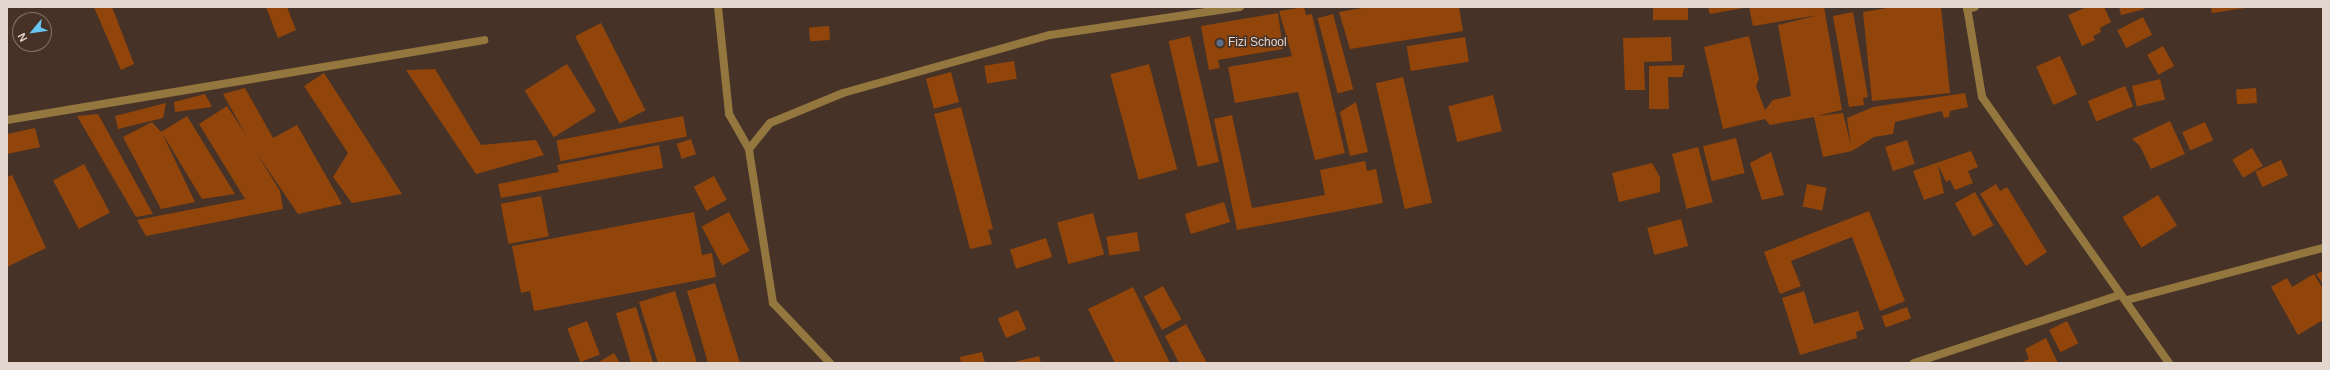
<!DOCTYPE html>
<style>
body{margin:0}
#map{position:relative;width:2330px;height:370px;overflow:hidden;background:#463226;font-family:Helvetica,sans-serif}
div>[style]{position:absolute}
.building>*{inset:0;background:#92450b;transform-origin:0 0}
.street>*{height:8px;margin:-4px;padding:0 4px;transform-origin:4px;border-radius:4px;background:#93773f}
.dots>*{width:11px;height:11px;translate:-50% -50%;box-sizing:border-box;border:2px solid #463226;border-radius:50%}
span{translate:-50% -50%;white-space:nowrap;text-align:center;line-height:1.15;-webkit-text-stroke:3px #463226;paint-order:stroke}
.poi-label{font-size:12px;color:#e3d6cf}
.left{translate:0 -50%;text-align:left}
.frame{position:absolute;inset:0;border:8px solid #e3d6cf;pointer-events:none}
.north{position:absolute;left:12px;top:12px;width:40px;height:40px;box-sizing:border-box;background:#463226;border:1px solid #85746a;border-radius:50%;rotate:241deg;font-size:11px;font-weight:700;line-height:16px;text-align:center;color:#e3d6cf}
.north::after{content:'';display:block;margin:auto;width:14px;height:18px;background:#68c4f0;clip-path:polygon(50% 0,100% 100%,50% 72%,0 100%)}
</style>
<div id="map">
<div class="building">
<i style="clip-path:polygon(94px 7px,112px 7px,134px 64px,121px 70px)"></i>
<i style="clip-path:polygon(266px 7px,287px 7px,296px 30px,278px 38px)"></i>
<i style="clip-path:polygon(1304px 7px,1306px 15px,1312px 14px,1345px 153px,1315px 160px,1298px 92px,1235px 103px,1228px 67px,1292px 56px,1279px 11px)"></i>
<i style="clip-path:polygon(1368px 7px,1459px 7px,1463px 31px,1350px 49px,1339px 12px)"></i>
<i style="left:1653px;top:7px;width:35px;height:13px"></i>
<i style="clip-path:polygon(1708px 7px,1744px 7px,1744px 8px,1710px 14px)"></i>
<i style="clip-path:polygon(1749px 7px,1824px 7px,1842px 110px,1816px 116px,1843px 113px,1851px 146px,1847px 118px,1873px 107px,1965px 93px,1968px 107px,1950px 111px,1949px 117px,1944px 118px,1942px 111px,1895px 122px,1893px 134px,1874px 137px,1852px 151px,1823px 157px,1814px 117px,1770px 125px,1765px 119px,1723px 129px,1704px 47px,1749px 36px,1759px 79px,1756px 86px,1765px 110px,1773px 100px,1791px 96px,1778px 25px,1819px 15px,1753px 26px)"></i>
<i style="clip-path:polygon(1893px 7px,1941px 7px,1950px 93px,1872px 101px,1863px 12px)"></i>
<i style="clip-path:polygon(2087px 7px,2104px 7px,2111px 22px,2100px 28px,2101px 32px,2093px 36px,2095px 40px,2082px 46px,2068px 15px)"></i>
<i style="clip-path:polygon(2119px 7px,2144px 7px,2145px 9px,2121px 15px)"></i>
<i style="clip-path:polygon(2211px 7px,2245px 7px,2245px 8px,2212px 13px)"></i>
<i style="clip-path:polygon(1853px 12px,1868px 97px,1863px 98px,1864px 105px,1849px 107px,1833px 16px)"></i>
<i style="clip-path:polygon(1278px 13px,1283px 49px,1218px 60px,1220px 68px,1209px 70px,1201px 26px)"></i>
<i style="left:1333px;top:14px;width:78px;height:16px;rotate:75deg"></i>
<i style="left:2143px;top:17px;width:20px;height:29px;rotate:63deg"></i>
<i style="left:601px;top:23px;width:98px;height:29px;rotate:63deg"></i>
<i style="left:829px;top:26px;width:14px;height:20px;rotate:86deg"></i>
<i style="left:1190px;top:36px;width:129px;height:22px;rotate:77deg"></i>
<i style="left:1465px;top:37px;width:25px;height:59px;rotate:81deg"></i>
<i style="clip-path:polygon(1671px 37px,1672px 61px,1644px 62px,1645px 90px,1625px 90px,1623px 38px)"></i>
<i style="left:2163px;top:46px;width:23px;height:18px;rotate:61deg"></i>
<i style="left:2060px;top:56px;width:42px;height:26px;rotate:66deg"></i>
<i style="left:1014px;top:61px;width:18px;height:30px;rotate:81deg"></i>
<i style="left:567px;top:64px;width:55px;height:50px;rotate:58deg"></i>
<i style="left:1149px;top:64px;width:109px;height:40px;rotate:75deg"></i>
<i style="clip-path:polygon(1685px 65px,1682px 77px,1668px 77px,1669px 109px,1649px 109px,1649px 66px)"></i>
<i style="clip-path:polygon(435px 69px,481px 145px,536px 140px,544px 155px,476px 174px,406px 70px)"></i>
<i style="left:951px;top:72px;width:31px;height:26px;rotate:75deg"></i>
<i style="clip-path:polygon(324px 73px,402px 194px,352px 203px,333px 177px,348px 153px,304px 86px)"></i>
<i style="left:1403px;top:77px;width:129px;height:28px;rotate:77deg"></i>
<i style="left:2160px;top:79px;width:21px;height:29px;rotate:76deg"></i>
<i style="left:2125px;top:86px;width:22px;height:40px;rotate:68deg"></i>
<i style="clip-path:polygon(245px 88px,273px 138px,297px 125px,342px 204px,298px 214px,256px 152px,280px 191px,283px 209px,146px 236px,137px 220px,245px 199px,199px 124px,227px 106px,246px 135px,223px 94px)"></i>
<i style="left:2256px;top:88px;width:15px;height:20px;rotate:86deg"></i>
<i style="clip-path:polygon(205px 94px,212px 107px,175px 112px,174px 102px)"></i>
<i style="left:1493px;top:95px;width:37px;height:46px;rotate:76deg"></i>
<i style="clip-path:polygon(1356px 102px,1368px 152px,1350px 156px,1340px 112px)"></i>
<i style="clip-path:polygon(166px 103px,163px 118px,118px 129px,115px 116px)"></i>
<i style="clip-path:polygon(961px 107px,993px 229px,988px 230px,992px 244px,970px 249px,934px 114px)"></i>
<i style="clip-path:polygon(98px 114px,153px 214px,136px 217px,77px 116px)"></i>
<i style="clip-path:polygon(1232px 115px,1252px 208px,1325px 195px,1320px 170px,1365px 161px,1367px 171px,1376px 169px,1383px 203px,1237px 230px,1214px 119px)"></i>
<i style="clip-path:polygon(187px 116px,235px 194px,202px 199px,162px 133px,195px 202px,161px 209px,123px 137px,152px 122px,161px 132px)"></i>
<i style="left:683px;top:116px;width:21px;height:129px;rotate:79deg"></i>
<i style="clip-path:polygon(2170px 121px,2185px 154px,2151px 169px,2140px 146px,2132px 139px)"></i>
<i style="left:2205px;top:122px;width:20px;height:25px;rotate:66deg"></i>
<i style="clip-path:polygon(35px 128px,40px 147px,7px 154px,7px 134px)"></i>
<i style="left:1736px;top:138px;width:36px;height:34px;rotate:76deg"></i>
<i style="left:691px;top:139px;width:16px;height:15px;rotate:72deg"></i>
<i style="left:1907px;top:140px;width:25px;height:23px;rotate:72deg"></i>
<i style="clip-path:polygon(659px 145px,663px 168px,501px 198px,498px 184px,559px 172px,557px 165px)"></i>
<i style="left:1698px;top:147px;width:57px;height:27px;rotate:75deg"></i>
<i style="left:2252px;top:148px;width:21px;height:23px;rotate:59deg"></i>
<i style="clip-path:polygon(1971px 151px,1978px 167px,1968px 171px,1973px 183px,1955px 190px,1950px 180px,1946px 182px,1938px 165px,1944px 193px,1924px 200px,1913px 171px)"></i>
<i style="clip-path:polygon(1771px 152px,1784px 195px,1762px 200px,1750px 163px)"></i>
<i style="left:2281px;top:160px;width:17px;height:28px;rotate:66deg"></i>
<i style="clip-path:polygon(1652px 163px,1660px 177px,1660px 192px,1619px 202px,1612px 173px)"></i>
<i style="left:84px;top:164px;width:55px;height:35px;rotate:62deg"></i>
<i style="clip-path:polygon(12px 175px,46px 248px,7px 267px,7px 177px)"></i>
<i style="left:714px;top:176px;width:27px;height:23px;rotate:62deg"></i>
<i style="left:1807px;top:184px;width:20px;height:23px;rotate:11deg"></i>
<i style="clip-path:polygon(1996px 184px,2000px 191px,2007px 187px,2047px 252px,2026px 266px,1980px 194px)"></i>
<i style="left:1975px;top:192px;width:38px;height:23px;rotate:61deg"></i>
<i style="left:2158px;top:195px;width:36px;height:42px;rotate:58deg"></i>
<i style="left:541px;top:196px;width:41px;height:41px;rotate:79deg"></i>
<i style="left:1224px;top:202px;width:21px;height:41px;rotate:73deg"></i>
<i style="clip-path:polygon(1869px 211px,1905px 301px,1880px 311px,1852px 237px,1791px 261px,1801px 286px,1780px 294px,1764px 252px)"></i>
<i style="clip-path:polygon(694px 212px,702px 255px,712px 253px,716px 277px,534px 311px,530px 291px,521px 293px,512px 246px)"></i>
<i style="left:729px;top:212px;width:44px;height:31px;rotate:62deg"></i>
<i style="left:1093px;top:213px;width:43px;height:37px;rotate:75deg"></i>
<i style="left:1681px;top:219px;width:28px;height:35px;rotate:75deg"></i>
<i style="left:1137px;top:232px;width:19px;height:31px;rotate:81deg"></i>
<i style="left:1046px;top:238px;width:20px;height:38px;rotate:72deg"></i>
<i style="clip-path:polygon(2323px 271px,2323px 284px,2316px 274px)"></i>
<i style="clip-path:polygon(2314px 274px,2323px 289px,2323px 320px,2298px 335px,2271px 287px,2287px 278px,2292px 287px)"></i>
<i style="clip-path:polygon(715px 283px,740px 363px,708px 363px,687px 291px)"></i>
<i style="left:1163px;top:286px;width:38px;height:22px;rotate:61deg"></i>
<i style="clip-path:polygon(1133px 287px,1170px 363px,1115px 363px,1088px 309px)"></i>
<i style="clip-path:polygon(675px 291px,697px 363px,658px 363px,639px 302px)"></i>
<i style="clip-path:polygon(1804px 291px,1814px 324px,1858px 311px,1864px 329px,1856px 332px,1857px 338px,1800px 355px,1782px 298px)"></i>
<i style="left:636px;top:307px;width:59px;height:21px;rotate:73deg"></i>
<i style="left:1907px;top:307px;width:12px;height:27px;rotate:70deg"></i>
<i style="left:1018px;top:310px;width:21px;height:22px;rotate:67deg"></i>
<i style="left:587px;top:321px;width:36px;height:21px;rotate:69deg"></i>
<i style="left:2067px;top:321px;width:25px;height:20px;rotate:63deg"></i>
<i style="clip-path:polygon(1186px 324px,1207px 363px,1179px 363px,1165px 336px)"></i>
<i style="clip-path:polygon(2046px 338px,2058px 363px,2020px 363px,2029px 359px,2025px 349px)"></i>
<i style="clip-path:polygon(982px 352px,985px 363px,961px 363px,960px 357px)"></i>
<i style="clip-path:polygon(614px 353px,620px 363px,597px 363px)"></i>
<i style="clip-path:polygon(1039px 356px,1041px 363px,1014px 363px,1014px 362px)"></i>
</div>
<div class="street">
<i style="left:718px;top:7px;width:108px;rotate:84.1deg"></i>
<i style="left:729px;top:114px;width:40px;rotate:60.3deg"></i>
<i style="left:1967px;top:7px;width:91px;rotate:80.5deg"></i>
<i style="left:1982px;top:97px;width:325px;rotate:54.9deg"></i>
<i style="left:1967px;top:9px;width:8px;rotate:-14deg"></i>
<i style="left:7px;top:120px;width:484px;rotate:-9.5deg"></i>
<i style="left:2127px;top:300px;width:203px;rotate:-14.9deg"></i>
<i style="left:830px;top:363px;width:83px;rotate:-133.5deg"></i>
<i style="left:773px;top:303px;width:156px;rotate:-98.9deg"></i>
<i style="left:749px;top:149px;width:33px;rotate:-51deg"></i>
<i style="left:770px;top:123px;width:79px;rotate:-22.3deg"></i>
<i style="left:843px;top:93px;width:215px;rotate:-15.7deg"></i>
<i style="left:1050px;top:35px;width:192px;rotate:-8.4deg"></i>
<i style="left:1914px;top:363px;width:217px;rotate:-18.3deg"></i>
</div>
<div class="dots">
<i style="left:1220px;top:43px;background:#5c6f8a"></i>
</div>
<div class="poi-label">
<span class="left" style="left:1228px;top:43px">Fizi School</span>
</div>
<div class="frame"></div>
<div class="north">N</div>
</div>
